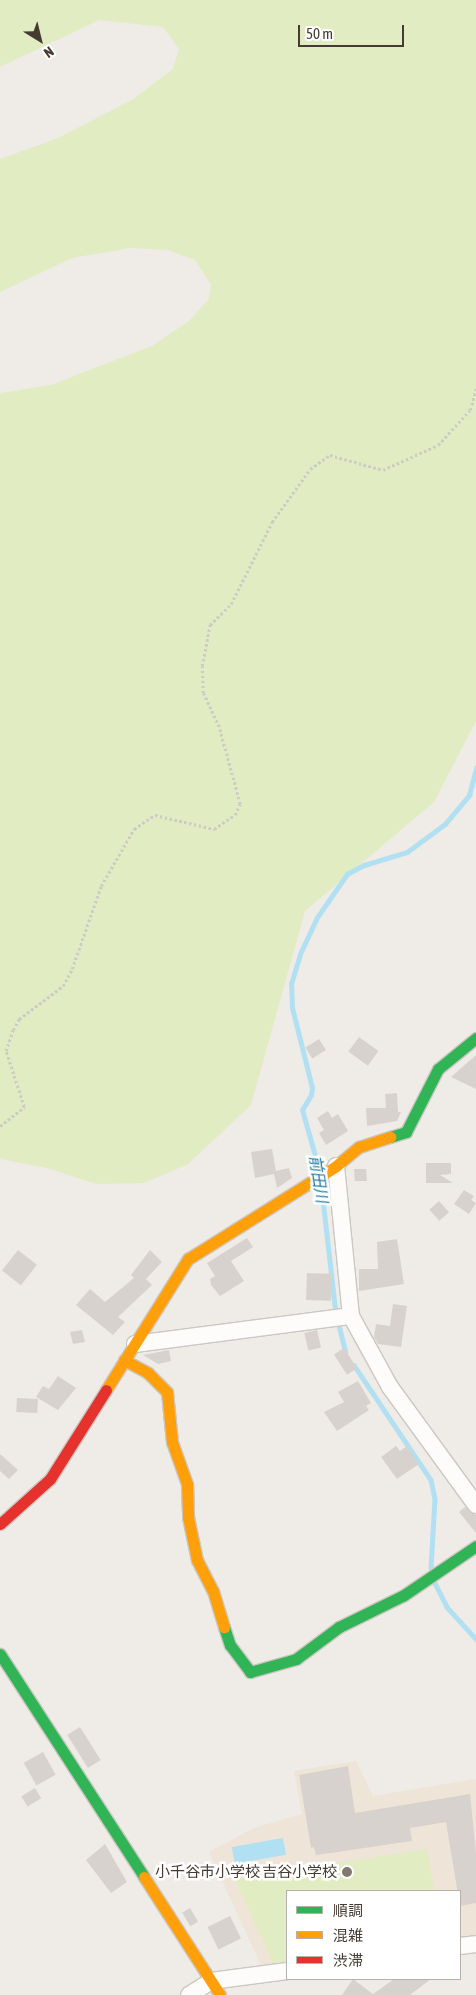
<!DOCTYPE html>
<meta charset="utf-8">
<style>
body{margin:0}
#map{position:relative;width:476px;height:1995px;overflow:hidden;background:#efebe6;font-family:"Asap Condensed","Noto Sans JP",sans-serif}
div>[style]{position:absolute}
.education>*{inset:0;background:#eee4d7}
.green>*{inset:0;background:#e1ecc3}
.water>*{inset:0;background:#b1e0f2;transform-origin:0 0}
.stream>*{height:4.5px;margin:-2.25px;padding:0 2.25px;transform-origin:2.25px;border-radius:2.25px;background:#b1e0f2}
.building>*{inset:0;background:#d7d2cd;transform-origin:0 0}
.path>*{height:2.5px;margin-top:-1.25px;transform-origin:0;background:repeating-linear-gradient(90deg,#cecac5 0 2.5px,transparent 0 5px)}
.roads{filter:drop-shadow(1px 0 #cbc7c2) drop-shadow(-1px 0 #cbc7c2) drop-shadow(0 1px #cbc7c2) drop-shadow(0 -1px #cbc7c2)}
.street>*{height:16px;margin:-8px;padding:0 8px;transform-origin:8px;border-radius:8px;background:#fdfcfb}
.fast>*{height:11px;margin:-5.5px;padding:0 5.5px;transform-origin:5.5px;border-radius:5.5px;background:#30b455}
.slow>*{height:11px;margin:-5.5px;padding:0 5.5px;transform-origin:5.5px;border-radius:5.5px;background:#ff9f0a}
.jam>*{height:11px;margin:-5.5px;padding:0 5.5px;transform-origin:5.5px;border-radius:5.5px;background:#e5322d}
.dots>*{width:14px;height:14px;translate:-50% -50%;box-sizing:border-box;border:2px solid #fff;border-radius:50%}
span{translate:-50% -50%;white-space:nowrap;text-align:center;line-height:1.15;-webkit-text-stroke:5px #fff;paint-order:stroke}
.poi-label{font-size:15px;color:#453b32}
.right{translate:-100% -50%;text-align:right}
.water-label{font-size:16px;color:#1f7ba1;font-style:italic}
.legend{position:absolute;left:286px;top:1890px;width:175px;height:90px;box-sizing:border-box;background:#fff;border:1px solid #b5b1ad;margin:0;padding:6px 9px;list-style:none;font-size:15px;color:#453b32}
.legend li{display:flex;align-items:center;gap:10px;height:25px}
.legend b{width:25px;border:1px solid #b5b1ad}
.north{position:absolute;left:15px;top:15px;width:50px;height:50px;-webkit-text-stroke:4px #fff;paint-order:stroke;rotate:144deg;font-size:14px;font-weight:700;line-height:20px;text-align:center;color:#453b32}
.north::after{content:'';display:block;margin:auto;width:18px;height:22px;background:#453b32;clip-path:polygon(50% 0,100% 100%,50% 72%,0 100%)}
.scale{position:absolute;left:298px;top:25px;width:106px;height:22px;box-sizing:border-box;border:2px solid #453b32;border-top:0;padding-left:6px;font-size:15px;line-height:18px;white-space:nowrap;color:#453b32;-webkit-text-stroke:4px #fff;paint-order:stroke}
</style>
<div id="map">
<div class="education">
<i style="clip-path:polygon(356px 1761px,373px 1796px,476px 1779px,476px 1945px,460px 1947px,460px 1891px,287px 1891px,287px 1967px,263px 1970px,209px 1852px,254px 1828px,302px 1814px,294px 1771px)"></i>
</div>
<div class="green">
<i style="clip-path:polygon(0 0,476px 0,476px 721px,434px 802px,305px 911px,251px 1105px,188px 1164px,144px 1183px,96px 1184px,47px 1168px,0 1159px,0 393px,51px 385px,152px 346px,189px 321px,209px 299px,211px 285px,195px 260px,168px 250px,130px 248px,72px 258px,0 292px,0 159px,58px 138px,132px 100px,173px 69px,179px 49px,163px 27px,99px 20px,0 67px)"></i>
<i style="clip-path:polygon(427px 1849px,434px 1891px,287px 1891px,287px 1961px,273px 1963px,235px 1879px)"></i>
</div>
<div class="water">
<i style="left:283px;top:1838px;width:17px;height:52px;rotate:80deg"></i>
</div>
<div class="stream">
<i style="left:319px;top:1170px;width:62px;rotate:-105.8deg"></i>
<i style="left:302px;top:1110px;width:17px;rotate:-59deg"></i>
<i style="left:311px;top:1095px;width:7px;rotate:-82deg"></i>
<i style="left:312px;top:1088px;width:82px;rotate:-104deg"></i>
<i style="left:292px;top:1008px;width:24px;rotate:-92deg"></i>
<i style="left:291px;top:984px;width:31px;rotate:-73deg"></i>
<i style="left:300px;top:954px;width:38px;rotate:-65deg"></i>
<i style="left:316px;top:919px;width:55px;rotate:-55.4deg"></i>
<i style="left:347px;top:874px;width:19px;rotate:-28deg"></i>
<i style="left:364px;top:865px;width:45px;rotate:-16.8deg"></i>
<i style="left:407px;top:852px;width:47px;rotate:-36.4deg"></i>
<i style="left:445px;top:824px;width:38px;rotate:-50deg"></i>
<i style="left:469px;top:795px;width:28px;rotate:-75deg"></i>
<i style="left:321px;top:1182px;width:133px;rotate:83.5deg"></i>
<i style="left:338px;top:1321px;width:32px;rotate:76deg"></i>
<i style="left:354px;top:1365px;width:138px;rotate:56.2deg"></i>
<i style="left:431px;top:1480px;width:19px;rotate:78deg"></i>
<i style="left:435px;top:1499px;width:69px;rotate:93.3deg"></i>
<i style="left:435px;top:1583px;width:27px;rotate:63deg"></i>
<i style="left:447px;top:1607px;width:43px;rotate:47.8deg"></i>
</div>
<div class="building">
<i style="left:359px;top:1037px;width:24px;height:18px;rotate:36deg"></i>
<i style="left:319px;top:1039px;width:13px;height:16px;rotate:58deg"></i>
<i style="clip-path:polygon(476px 1055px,476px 1089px,451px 1077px)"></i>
<i style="clip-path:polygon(397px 1093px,398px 1112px,401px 1112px,397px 1121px,367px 1126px,366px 1108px,386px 1108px,385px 1094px)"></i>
<i style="clip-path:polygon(328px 1111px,332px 1118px,338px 1114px,348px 1131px,326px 1145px,319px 1133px,324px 1130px,317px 1118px)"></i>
<i style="clip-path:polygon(272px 1149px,276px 1171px,289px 1168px,292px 1178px,277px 1188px,274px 1174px,255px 1178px,251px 1152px)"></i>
<i style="clip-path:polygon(426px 1163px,451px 1163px,451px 1174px,440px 1175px,453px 1183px,426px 1183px)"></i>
<i style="clip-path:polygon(354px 1169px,366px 1169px,367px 1181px,355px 1181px)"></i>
<i style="clip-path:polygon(464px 1190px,474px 1196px,471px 1200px,476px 1203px,469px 1214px,454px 1204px)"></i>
<i style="left:439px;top:1201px;width:15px;height:13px;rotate:48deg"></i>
<i style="clip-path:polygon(247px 1238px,253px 1247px,231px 1261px,244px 1281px,220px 1296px,211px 1285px,210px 1279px,215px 1276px,207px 1263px)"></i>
<i style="clip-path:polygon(397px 1239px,404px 1284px,359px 1291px,359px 1269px,378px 1269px,377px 1242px)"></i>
<i style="left:18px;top:1250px;width:24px;height:26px;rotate:38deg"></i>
<i style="clip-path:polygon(150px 1250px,162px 1262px,146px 1279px,152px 1285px,118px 1317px,125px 1322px,113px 1335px,76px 1305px,90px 1289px,105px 1302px,134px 1278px,131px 1275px)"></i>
<i style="left:307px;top:1273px;width:25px;height:27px;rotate:2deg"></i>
<i style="clip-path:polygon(393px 1304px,407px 1306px,401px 1347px,378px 1344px,374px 1337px,376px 1324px,390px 1326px)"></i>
<i style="clip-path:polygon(82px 1330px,85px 1342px,73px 1344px,70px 1332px)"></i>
<i style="left:317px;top:1330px;width:18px;height:13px;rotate:77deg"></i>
<i style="left:344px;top:1348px;width:24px;height:12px;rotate:57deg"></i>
<i style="clip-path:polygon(169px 1350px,171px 1361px,158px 1364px,143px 1355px)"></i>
<i style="clip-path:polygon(58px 1376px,76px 1388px,58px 1410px,36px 1397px,43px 1386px,49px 1389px)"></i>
<i style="clip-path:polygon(358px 1381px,371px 1403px,366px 1406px,369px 1410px,337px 1431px,324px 1412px,344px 1402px,338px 1392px)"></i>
<i style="left:17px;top:1398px;width:21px;height:14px;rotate:3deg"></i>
<i style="clip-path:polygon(396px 1446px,400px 1451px,407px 1446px,419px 1464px,397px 1479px,381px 1457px)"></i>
<i style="clip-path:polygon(0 1454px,18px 1470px,9px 1479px,0 1471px)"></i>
<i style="clip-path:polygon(465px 1507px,476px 1515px,476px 1533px,459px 1512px)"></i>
<i style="left:80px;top:1727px;width:39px;height:15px;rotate:58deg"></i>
<i style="left:43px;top:1752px;width:26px;height:22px;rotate:61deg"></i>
<i style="clip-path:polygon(348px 1766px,355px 1813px,470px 1794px,476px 1853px,476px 1903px,460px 1906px,446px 1822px,410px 1828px,412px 1841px,316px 1855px,314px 1847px,311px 1848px,299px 1775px)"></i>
<i style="left:35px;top:1788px;width:12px;height:16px;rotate:59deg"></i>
<i style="clip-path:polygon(105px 1844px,127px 1882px,111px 1893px,86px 1860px)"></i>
<i style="left:190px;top:1908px;width:16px;height:9px;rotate:60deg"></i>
<i style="left:230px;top:1916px;width:25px;height:25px;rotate:64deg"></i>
<i style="clip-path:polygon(353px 1979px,373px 1994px,394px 1979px,431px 1979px,410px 1995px,342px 1995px)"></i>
</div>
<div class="path">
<i style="left:0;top:1126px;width:31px;rotate:-38deg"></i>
<i style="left:24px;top:1107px;width:59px;rotate:-107.8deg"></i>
<i style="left:6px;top:1051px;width:22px;rotate:-72deg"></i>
<i style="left:13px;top:1030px;width:13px;rotate:-61deg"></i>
<i style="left:19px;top:1019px;width:55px;rotate:-36.9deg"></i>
<i style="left:63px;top:986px;width:19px;rotate:-62deg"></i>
<i style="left:72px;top:969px;width:88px;rotate:-70.7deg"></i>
<i style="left:101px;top:886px;width:66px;rotate:-59.9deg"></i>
<i style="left:134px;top:829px;width:25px;rotate:-34deg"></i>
<i style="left:155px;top:815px;width:61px;rotate:13.3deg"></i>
<i style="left:214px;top:829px;width:25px;rotate:-34deg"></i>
<i style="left:235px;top:815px;width:12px;rotate:-66deg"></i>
<i style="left:240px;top:804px;width:80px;rotate:-105.3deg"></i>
<i style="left:219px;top:727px;width:38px;rotate:-115deg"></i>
<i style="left:203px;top:693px;width:27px;rotate:-92deg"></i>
<i style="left:202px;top:666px;width:42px;rotate:-79deg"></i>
<i style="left:210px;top:625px;width:30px;rotate:-45deg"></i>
<i style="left:231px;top:604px;width:92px;rotate:-63.4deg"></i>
<i style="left:272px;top:522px;width:65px;rotate:-54.4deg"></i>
<i style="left:310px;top:469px;width:24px;rotate:-35deg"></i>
<i style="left:330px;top:455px;width:55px;rotate:15.8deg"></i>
<i style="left:383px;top:470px;width:60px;rotate:-24.4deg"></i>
<i style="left:438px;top:445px;width:47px;rotate:-47.6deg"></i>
<i style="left:470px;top:410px;width:22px;rotate:-74deg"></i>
</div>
<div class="roads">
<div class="street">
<i style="left:336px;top:1166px;width:151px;rotate:84.3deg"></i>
<i style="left:351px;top:1316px;width:81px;rotate:61.2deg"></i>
<i style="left:390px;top:1387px;width:146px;rotate:53.9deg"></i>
<i style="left:135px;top:1344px;width:218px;rotate:-7.4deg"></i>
<i style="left:460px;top:1946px;width:16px;rotate:-7deg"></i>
<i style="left:189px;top:1995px;width:26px;rotate:-32deg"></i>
<i style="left:211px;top:1981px;width:77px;rotate:-7.5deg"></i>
</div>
<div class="fast">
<i style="left:390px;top:1137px;width:17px;rotate:-17deg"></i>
<i style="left:406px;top:1132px;width:71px;rotate:-63.1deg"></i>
<i style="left:438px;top:1069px;width:49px;rotate:-39.2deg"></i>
<i style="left:224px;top:1627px;width:19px;rotate:72deg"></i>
<i style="left:230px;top:1645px;width:34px;rotate:53deg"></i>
<i style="left:250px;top:1672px;width:48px;rotate:-15.8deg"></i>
<i style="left:296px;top:1659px;width:54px;rotate:-36.7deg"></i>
<i style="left:339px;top:1627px;width:72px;rotate:-26.2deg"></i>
<i style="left:404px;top:1595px;width:87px;rotate:-34.2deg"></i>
<i style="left:0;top:1654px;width:265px;rotate:57.1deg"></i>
</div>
<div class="slow">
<i style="left:124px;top:1360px;width:27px;rotate:28deg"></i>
<i style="left:148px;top:1373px;width:27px;rotate:45deg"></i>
<i style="left:167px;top:1392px;width:50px;rotate:84.3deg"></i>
<i style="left:172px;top:1442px;width:45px;rotate:70.3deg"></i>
<i style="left:187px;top:1484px;width:33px;rotate:88deg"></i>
<i style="left:188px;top:1517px;width:44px;rotate:78.2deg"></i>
<i style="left:197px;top:1560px;width:35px;rotate:63deg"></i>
<i style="left:213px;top:1591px;width:38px;rotate:73deg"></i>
<i style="left:106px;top:1390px;width:155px;rotate:-58deg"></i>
<i style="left:188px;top:1259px;width:175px;rotate:-32.1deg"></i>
<i style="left:336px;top:1166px;width:30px;rotate:-40deg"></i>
<i style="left:359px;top:1147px;width:33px;rotate:-18deg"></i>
<i style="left:144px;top:1877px;width:140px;rotate:57.2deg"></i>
</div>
<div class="jam">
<i style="left:0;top:1524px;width:67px;rotate:-42deg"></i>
<i style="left:50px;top:1479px;width:105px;rotate:-57.8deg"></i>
</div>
</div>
<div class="dots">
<i style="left:347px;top:1872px;background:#807971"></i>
</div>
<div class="poi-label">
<span class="right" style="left:337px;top:1872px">小千谷市小学校 吉谷小学校</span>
</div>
<div class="water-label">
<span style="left:319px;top:1179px;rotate:81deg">前田川</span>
</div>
<ul class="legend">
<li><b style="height:6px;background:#30b455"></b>順調</li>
<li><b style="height:6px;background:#ff9f0a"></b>混雑</li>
<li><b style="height:6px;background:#e5322d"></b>渋滞</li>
</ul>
<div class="north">N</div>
<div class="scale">50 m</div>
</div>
